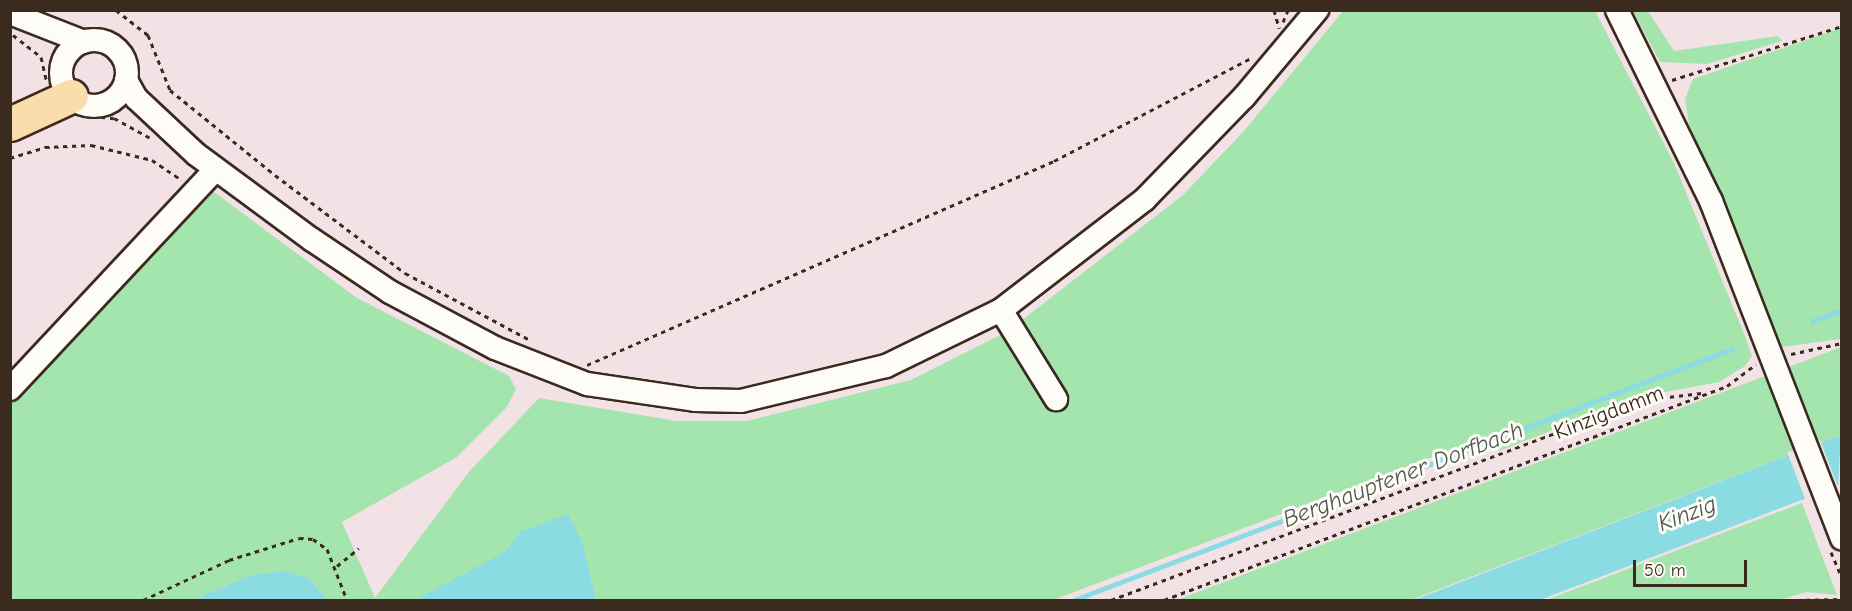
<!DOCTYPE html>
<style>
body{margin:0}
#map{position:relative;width:1852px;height:611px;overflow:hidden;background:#f3e2e5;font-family:"Comic Neue",sans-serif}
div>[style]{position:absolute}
.green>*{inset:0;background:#a4e4ad}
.water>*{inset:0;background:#8bdce2}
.pier>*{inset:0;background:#f3e2e5;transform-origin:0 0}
.stream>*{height:4.5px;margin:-2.25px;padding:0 2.25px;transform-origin:2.25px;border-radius:2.25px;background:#8bdce2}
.path>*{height:3px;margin-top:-1.5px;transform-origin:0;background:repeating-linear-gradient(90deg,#3b2a1e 0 4.5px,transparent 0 9px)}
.roads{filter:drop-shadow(2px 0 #3b2a1e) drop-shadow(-2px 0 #3b2a1e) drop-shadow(0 2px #3b2a1e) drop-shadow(0 -2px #3b2a1e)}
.minor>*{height:22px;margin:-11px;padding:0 11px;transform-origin:11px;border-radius:11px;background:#fdfcf7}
.minor>.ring{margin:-11px;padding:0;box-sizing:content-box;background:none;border:22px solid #fdfcf7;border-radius:50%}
.highway>*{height:33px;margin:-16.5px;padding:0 16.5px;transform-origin:16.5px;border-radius:16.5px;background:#fbddab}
span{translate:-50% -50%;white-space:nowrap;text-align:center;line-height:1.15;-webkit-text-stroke:6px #fdfcf7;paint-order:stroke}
.street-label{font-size:22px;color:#3b2a1e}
.water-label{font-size:24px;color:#4f564f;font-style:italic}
.frame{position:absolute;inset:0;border:12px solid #3b2a1e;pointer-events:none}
.scale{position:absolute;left:1633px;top:560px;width:114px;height:27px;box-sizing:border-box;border:3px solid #3b2a1e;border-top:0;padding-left:8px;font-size:18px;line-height:21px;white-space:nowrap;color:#3b2a1e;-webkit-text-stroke:4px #fdfcf7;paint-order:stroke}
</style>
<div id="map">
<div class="green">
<i style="clip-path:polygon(1343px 11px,1595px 11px,1674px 163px,1745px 336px,1752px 356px,1745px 366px,1719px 382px,1639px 397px,1499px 451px,1493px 434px,1053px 600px,327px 600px,310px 579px,251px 575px,193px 600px,11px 600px,11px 402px,36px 365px,197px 197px,214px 192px,357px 298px,509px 376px,516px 389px,507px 407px,457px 457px,342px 522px,375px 598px,468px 473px,539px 398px,676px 421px,747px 421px,911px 380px,1008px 331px,1183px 195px,1244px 131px)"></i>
<i style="clip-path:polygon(1633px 11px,1648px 11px,1674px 51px,1778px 36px,1782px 41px,1707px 64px,1660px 62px)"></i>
<i style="clip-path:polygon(1841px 28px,1841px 339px,1781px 347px,1689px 124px,1685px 99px,1693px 79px)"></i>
<i style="clip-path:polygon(1841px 347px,1841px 435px,1411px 600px,1177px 600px)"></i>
<i style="clip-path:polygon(1802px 503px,1837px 595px,1806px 592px,1779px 600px,1546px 600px)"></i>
</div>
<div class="water">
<i style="clip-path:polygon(1841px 435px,1838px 486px,1540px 600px,1414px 600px)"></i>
<i style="clip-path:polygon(568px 514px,582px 542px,596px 600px,415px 600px,505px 552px,520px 532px)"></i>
<i style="clip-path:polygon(286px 571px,310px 579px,327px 600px,193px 600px,251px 575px)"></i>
</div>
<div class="pier">
<i style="left:1820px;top:440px;width:53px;height:35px;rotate:69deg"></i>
</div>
<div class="stream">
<i style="left:1812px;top:321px;width:32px;rotate:-20deg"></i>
<i style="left:1074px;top:600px;width:704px;rotate:-20.88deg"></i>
</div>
<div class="path">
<i style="left:116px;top:10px;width:41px;rotate:38deg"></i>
<i style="left:148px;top:35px;width:59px;rotate:68.2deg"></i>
<i style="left:170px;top:90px;width:135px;rotate:39deg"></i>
<i style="left:275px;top:175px;width:163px;rotate:37deg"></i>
<i style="left:405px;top:273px;width:140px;rotate:28.2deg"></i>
<i style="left:1274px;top:10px;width:19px;rotate:74deg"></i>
<i style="left:1283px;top:22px;width:13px;rotate:-67deg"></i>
<i style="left:13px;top:35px;width:36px;rotate:38deg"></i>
<i style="left:41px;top:57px;width:27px;rotate:77deg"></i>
<i style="left:1672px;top:80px;width:178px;rotate:-17.6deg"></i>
<i style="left:83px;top:115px;width:31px;rotate:6deg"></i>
<i style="left:114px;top:118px;width:43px;rotate:28.9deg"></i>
<i style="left:10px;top:158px;width:37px;rotate:-17deg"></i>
<i style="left:45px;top:147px;width:46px;rotate:-2.5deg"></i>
<i style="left:91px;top:145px;width:63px;rotate:13.8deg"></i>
<i style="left:152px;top:160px;width:36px;rotate:34deg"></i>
<i style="left:1791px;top:354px;width:52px;rotate:-12.2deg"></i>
<i style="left:587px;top:365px;width:510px;rotate:-23.6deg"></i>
<i style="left:1054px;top:161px;width:225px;rotate:-27.6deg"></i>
<i style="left:1831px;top:552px;width:28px;rotate:67deg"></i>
<i style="left:337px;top:566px;width:28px;rotate:-39deg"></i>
<i style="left:143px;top:600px;width:95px;rotate:-24.9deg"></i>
<i style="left:229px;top:560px;width:73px;rotate:-17.4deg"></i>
<i style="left:299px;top:538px;width:14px;rotate:4deg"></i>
<i style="left:313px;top:539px;width:17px;rotate:36deg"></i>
<i style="left:327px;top:549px;width:55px;rotate:68.6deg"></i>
<i style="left:1111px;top:600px;width:568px;rotate:-20.6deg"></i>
<i style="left:1643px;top:400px;width:59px;rotate:-6.8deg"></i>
<i style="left:1164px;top:600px;width:602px;rotate:-20.81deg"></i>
<i style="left:1727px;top:386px;width:36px;rotate:-37deg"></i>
<i style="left:1797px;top:600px;width:45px;rotate:-1.3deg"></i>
</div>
<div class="roads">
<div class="minor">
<i style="left:1617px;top:10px;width:213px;rotate:63.8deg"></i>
<i style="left:1711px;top:201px;width:362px;rotate:68.8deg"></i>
<i style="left:10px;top:13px;width:79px;rotate:21.4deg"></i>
<i class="ring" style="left:61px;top:40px;width:44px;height:44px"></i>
<i style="left:126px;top:80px;width:21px;rotate:61deg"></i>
<i style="left:136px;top:98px;width:83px;rotate:43.1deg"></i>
<i style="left:197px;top:155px;width:142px;rotate:36.4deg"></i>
<i style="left:311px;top:239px;width:95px;rotate:33.9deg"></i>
<i style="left:390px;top:292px;width:119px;rotate:28.1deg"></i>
<i style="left:495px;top:348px;width:99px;rotate:21.4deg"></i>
<i style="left:587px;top:384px;width:109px;rotate:8.4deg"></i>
<i style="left:695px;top:400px;width:46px;rotate:1.2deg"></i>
<i style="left:741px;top:401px;width:149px;rotate:-13.6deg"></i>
<i style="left:886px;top:366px;width:128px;rotate:-26deg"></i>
<i style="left:1001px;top:310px;width:182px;rotate:-37.6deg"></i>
<i style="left:1145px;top:199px;width:142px;rotate:-45.9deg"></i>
<i style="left:1244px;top:97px;width:114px;rotate:-50deg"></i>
<i style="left:1001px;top:310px;width:105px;rotate:58.3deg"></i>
<i style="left:10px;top:389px;width:301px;rotate:-46.9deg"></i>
</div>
<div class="highway">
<i style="left:10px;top:124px;width:67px;rotate:-24.7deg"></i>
</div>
</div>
<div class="street-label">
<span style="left:1609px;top:413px;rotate:-21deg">Kinzigdamm</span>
</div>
<div class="water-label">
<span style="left:1403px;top:475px;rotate:-21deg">Berghauptener Dorfbach</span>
<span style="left:1687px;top:514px;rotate:-21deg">Kinzig</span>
</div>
<div class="frame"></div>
<div class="scale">50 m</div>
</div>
